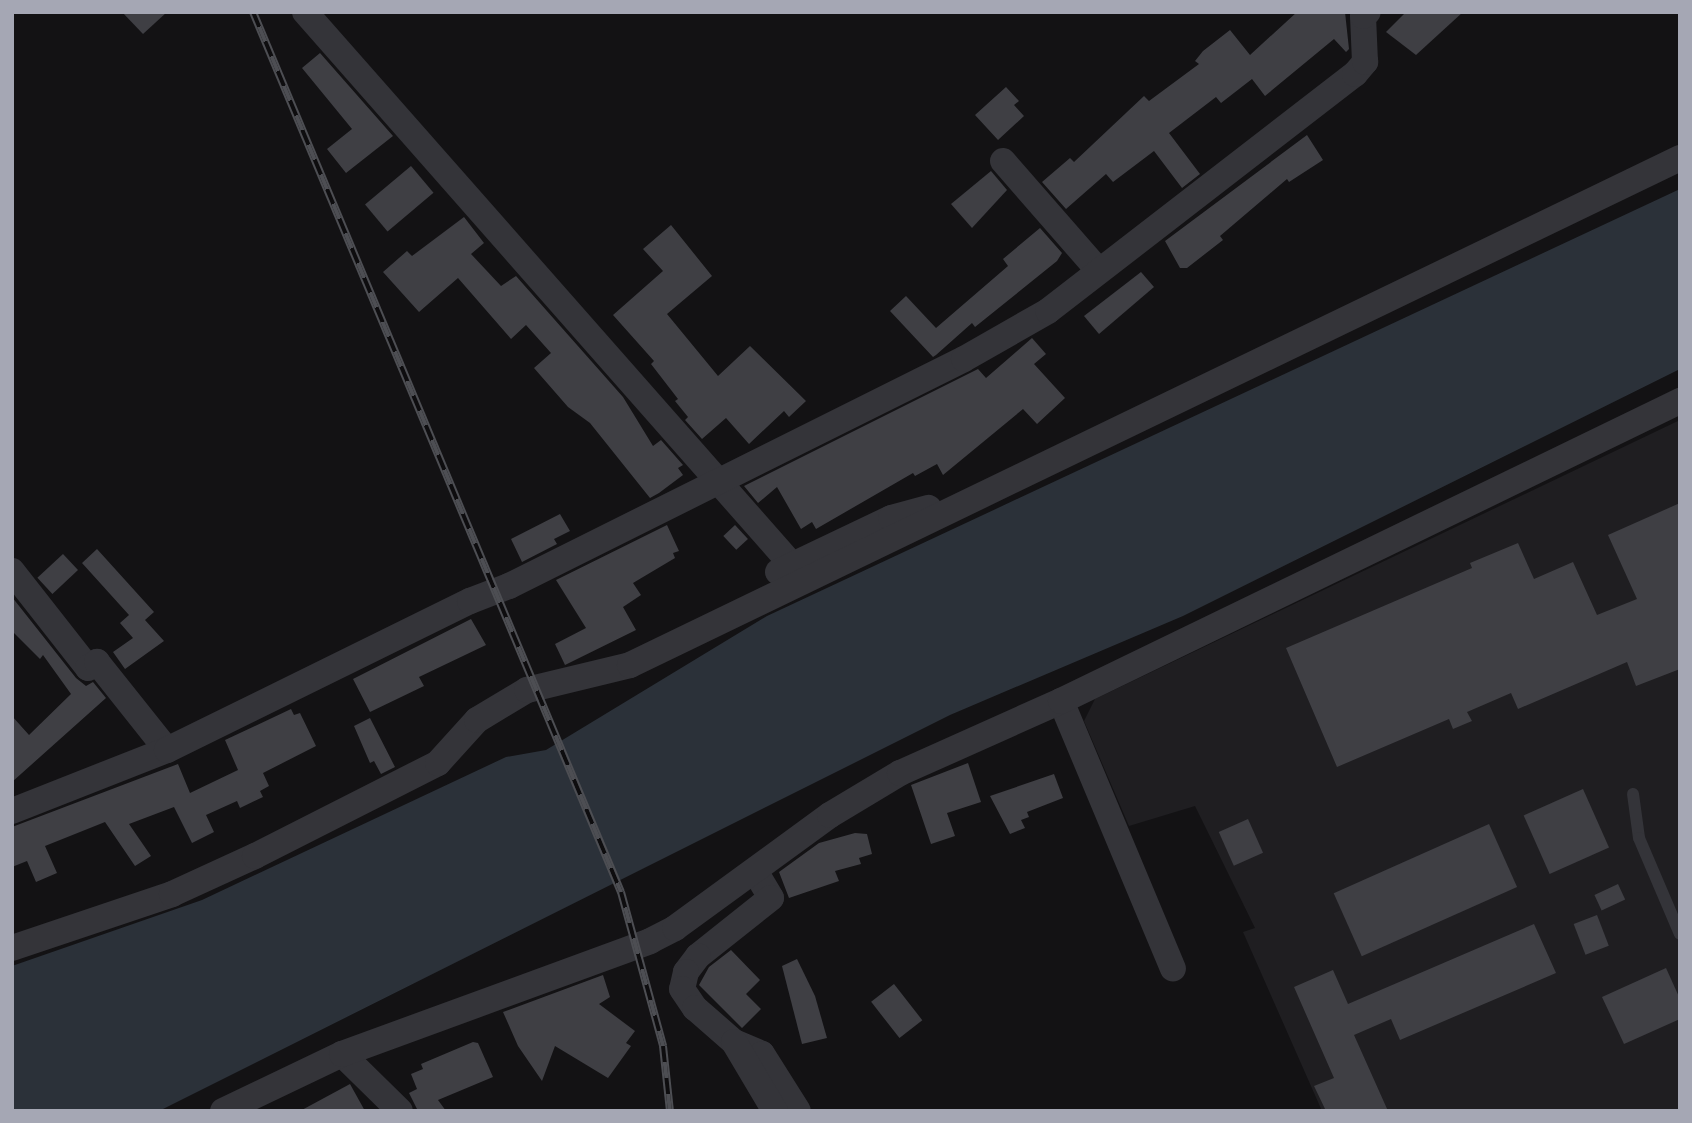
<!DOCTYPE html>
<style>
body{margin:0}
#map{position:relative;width:1692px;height:1123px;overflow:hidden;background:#131214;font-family:"IBM Plex Sans",sans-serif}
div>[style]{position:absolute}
.built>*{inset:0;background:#1f1e21}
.water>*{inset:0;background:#2b3139}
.building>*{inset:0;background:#3f3f44;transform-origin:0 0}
.service>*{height:12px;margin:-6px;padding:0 6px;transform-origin:6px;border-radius:6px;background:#343439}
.minor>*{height:26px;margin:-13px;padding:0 13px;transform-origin:13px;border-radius:13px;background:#343439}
.rail>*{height:8px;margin-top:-4px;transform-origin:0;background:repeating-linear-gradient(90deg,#0e0d0f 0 16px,#4d4e53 0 32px);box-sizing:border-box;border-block:2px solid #4d4e53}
span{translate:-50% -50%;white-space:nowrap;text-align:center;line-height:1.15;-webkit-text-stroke:5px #0e0d0f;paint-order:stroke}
.frame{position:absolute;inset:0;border:14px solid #a5a7b4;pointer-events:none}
</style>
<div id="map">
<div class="built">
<i style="clip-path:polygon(1680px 420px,1680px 1111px,1322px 1111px,1243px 932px,1255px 928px,1195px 806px,1129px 826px,1084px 721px,1095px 699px)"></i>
</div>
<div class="water">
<i style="clip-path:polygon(1680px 189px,1680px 369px,1183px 616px,950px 715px,159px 1111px,12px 1111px,12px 966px,202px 900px,506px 757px,546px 750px,767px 616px)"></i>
</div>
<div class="building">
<i style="clip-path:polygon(122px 12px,167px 12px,143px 34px)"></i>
<i style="clip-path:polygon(1297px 12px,1345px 12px,1349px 49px,1346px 52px,1334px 39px,1265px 96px,1252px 79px,1221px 103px,1216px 97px,1169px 133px,1200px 174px,1182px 188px,1154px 151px,1113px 182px,1106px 174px,1066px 209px,1042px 182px,1070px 158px,1074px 162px,1144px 96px,1149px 101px,1199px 64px,1195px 61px,1203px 51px,1230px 30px,1250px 55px)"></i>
<i style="clip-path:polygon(1406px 12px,1463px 12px,1416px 55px,1386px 32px)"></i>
<i style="clip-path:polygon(320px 53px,393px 136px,346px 173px,327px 149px,352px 129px,302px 68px)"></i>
<i style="clip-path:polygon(1006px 87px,1019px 101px,1014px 105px,1024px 116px,998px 140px,975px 115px)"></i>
<i style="clip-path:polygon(1307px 135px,1323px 160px,1289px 182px,1287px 179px,1220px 236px,1223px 240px,1187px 268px,1180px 268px,1165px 241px)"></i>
<i style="left:411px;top:166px;width:35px;height:60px;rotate:50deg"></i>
<i style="clip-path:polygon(991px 171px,1007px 190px,972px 228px,951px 204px)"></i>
<i style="clip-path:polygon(464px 217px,484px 243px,471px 254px,501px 286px,516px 276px,623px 397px,653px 446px,661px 440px,683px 465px,678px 468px,683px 475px,659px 493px,650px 498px,590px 423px,568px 407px,534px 368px,551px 353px,526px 325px,511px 339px,458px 278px,419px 312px,383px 272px,407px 251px,412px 256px)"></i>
<i style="clip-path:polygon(671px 225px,712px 276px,667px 314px,718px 376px,750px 346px,806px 401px,789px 417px,784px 411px,749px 444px,726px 418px,702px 439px,685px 420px,688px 417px,675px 401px,678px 399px,651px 364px,654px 361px,613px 315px,663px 271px,643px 249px)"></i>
<i style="clip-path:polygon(1040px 228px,1062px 253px,1057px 261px,975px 327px,972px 323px,936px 355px,933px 357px,890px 311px,906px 296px,936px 328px,1008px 266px,1003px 259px)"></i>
<i style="clip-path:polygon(1141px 272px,1154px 287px,1099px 334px,1084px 316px)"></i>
<i style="clip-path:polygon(1032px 338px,1046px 354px,1034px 364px,1065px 398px,1037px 424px,1023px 409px,943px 475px,937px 464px,915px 476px,913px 473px,816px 529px,812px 522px,801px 529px,777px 487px,758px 503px,744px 486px,978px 369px,986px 378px)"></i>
<i style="clip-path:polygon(1680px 503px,1680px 669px,1636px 686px,1627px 662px,1518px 709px,1511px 693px,1467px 712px,1472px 721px,1453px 729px,1449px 719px,1337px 767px,1286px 648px,1472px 568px,1470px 563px,1518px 543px,1534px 579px,1573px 562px,1597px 615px,1637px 599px,1608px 535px)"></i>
<i style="clip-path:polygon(560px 514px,570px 531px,554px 539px,557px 544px,522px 562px,511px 539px)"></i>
<i style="clip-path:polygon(667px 525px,679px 551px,673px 553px,675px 558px,633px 583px,641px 595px,623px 607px,636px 630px,565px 665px,555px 644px,586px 628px,556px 580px)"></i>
<i style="left:735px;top:525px;width:19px;height:16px;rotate:47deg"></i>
<i style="clip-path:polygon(97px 549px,154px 612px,145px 620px,164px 641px,125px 669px,113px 652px,133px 638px,120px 623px,129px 615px,82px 563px)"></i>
<i style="left:63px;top:554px;width:22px;height:35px;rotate:47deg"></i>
<i style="clip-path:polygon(12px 597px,76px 678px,86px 686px,93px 682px,106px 698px,12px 782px,12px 716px,29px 735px,71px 694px,43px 655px,40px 659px,12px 631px)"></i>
<i style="clip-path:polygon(471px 619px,486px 645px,419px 677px,424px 686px,370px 712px,353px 679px)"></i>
<i style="clip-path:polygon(291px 709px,294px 715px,300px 713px,316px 746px,263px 773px,269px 786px,260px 791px,263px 797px,240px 808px,237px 801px,206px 815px,214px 832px,192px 843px,174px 807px,129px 824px,151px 856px,135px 866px,105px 822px,45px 846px,57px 873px,36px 882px,27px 861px,12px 867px,12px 827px,178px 764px,190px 793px,238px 770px,225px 740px)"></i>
<i style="clip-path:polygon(370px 718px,395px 767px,381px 774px,374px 761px,370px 763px,354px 726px)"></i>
<i style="clip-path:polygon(968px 763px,981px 802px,947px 813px,955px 836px,931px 844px,911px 785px)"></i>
<i style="clip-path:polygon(1054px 774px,1063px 798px,1027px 812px,1029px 817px,1021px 820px,1025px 828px,1010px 834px,990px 796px)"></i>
<i style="left:1583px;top:789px;width:64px;height:65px;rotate:66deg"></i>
<i style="left:1248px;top:819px;width:37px;height:32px;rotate:66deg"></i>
<i style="left:1489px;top:824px;width:69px;height:170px;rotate:66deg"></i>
<i style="clip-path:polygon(855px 833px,867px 834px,872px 854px,859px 858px,861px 864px,835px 871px,839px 881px,789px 898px,779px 872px,819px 843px)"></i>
<i style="left:1618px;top:884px;width:17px;height:26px;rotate:65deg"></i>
<i style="left:1597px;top:915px;width:33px;height:25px;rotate:69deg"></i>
<i style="clip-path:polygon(1534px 924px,1556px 973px,1400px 1040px,1391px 1019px,1354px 1035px,1388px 1111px,1326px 1111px,1314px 1086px,1334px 1078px,1294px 987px,1333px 970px,1348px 1004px)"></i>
<i style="clip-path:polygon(731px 950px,760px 980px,746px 994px,761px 1009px,742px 1028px,699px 985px,709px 967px)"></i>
<i style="clip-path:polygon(797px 959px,815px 996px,827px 1038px,802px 1044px,782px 966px)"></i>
<i style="clip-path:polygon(1666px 968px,1680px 999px,1680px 1019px,1624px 1044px,1602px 997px)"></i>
<i style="clip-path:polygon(603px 975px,610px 997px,599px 1004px,635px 1031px,626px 1043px,631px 1046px,608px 1078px,555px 1046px,542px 1081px,518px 1046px,503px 1012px)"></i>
<i style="left:894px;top:984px;width:46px;height:29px;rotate:52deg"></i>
<i style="clip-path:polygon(473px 1042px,478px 1043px,493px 1077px,438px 1100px,446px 1111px,418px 1111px,409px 1093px,417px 1089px,411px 1074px,423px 1069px,421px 1064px)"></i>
<i style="clip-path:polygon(350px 1084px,365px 1111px,300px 1111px)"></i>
</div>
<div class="service">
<i style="left:1633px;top:794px;width:44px;rotate:82.2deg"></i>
<i style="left:1639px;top:838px;width:104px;rotate:66.9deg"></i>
</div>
<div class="minor">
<i style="left:305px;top:12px;width:737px;rotate:48.63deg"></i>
<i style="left:1003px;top:161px;width:145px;rotate:48.9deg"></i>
<i style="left:12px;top:571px;width:123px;rotate:51.9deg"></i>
<i style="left:88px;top:668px;width:11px;rotate:-34deg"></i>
<i style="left:97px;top:662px;width:112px;rotate:51.5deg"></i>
<i style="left:778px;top:572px;width:125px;rotate:-25.5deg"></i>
<i style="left:891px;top:518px;width:39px;rotate:-15deg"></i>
<i style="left:1061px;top:701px;width:290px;rotate:67.3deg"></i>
<i style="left:12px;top:811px;width:167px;rotate:-21.5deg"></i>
<i style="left:167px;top:750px;width:338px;rotate:-26.2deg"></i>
<i style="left:470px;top:601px;width:42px;rotate:-21deg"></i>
<i style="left:509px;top:586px;width:508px;rotate:-26.51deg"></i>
<i style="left:964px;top:359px;width:97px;rotate:-29.7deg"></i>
<i style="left:1048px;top:311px;width:388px;rotate:-37.7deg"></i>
<i style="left:1355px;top:74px;width:16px;rotate:-50deg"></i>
<i style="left:1365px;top:62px;width:46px;rotate:-92.5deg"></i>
<i style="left:1363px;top:16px;width:6px;rotate:-39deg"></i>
<i style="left:755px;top:871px;width:31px;rotate:59deg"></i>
<i style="left:771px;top:898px;width:93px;rotate:141.5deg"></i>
<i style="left:698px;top:956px;width:20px;rotate:127deg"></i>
<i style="left:686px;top:972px;width:17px;rotate:103deg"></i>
<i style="left:682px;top:989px;width:23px;rotate:56deg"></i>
<i style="left:695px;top:1008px;width:52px;rotate:41.1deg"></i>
<i style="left:734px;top:1042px;width:30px;rotate:23deg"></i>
<i style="left:762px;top:1054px;width:67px;rotate:57.7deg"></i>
<i style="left:12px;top:948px;width:169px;rotate:-18.6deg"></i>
<i style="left:172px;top:894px;width:91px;rotate:-24.6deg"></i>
<i style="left:255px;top:856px;width:205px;rotate:-26.9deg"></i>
<i style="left:438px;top:763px;width:58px;rotate:-47.8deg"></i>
<i style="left:477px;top:720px;width:58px;rotate:-31deg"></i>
<i style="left:527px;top:690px;width:106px;rotate:-13.6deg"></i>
<i style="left:630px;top:665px;width:1166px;rotate:-25.77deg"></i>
<i style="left:734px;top:1042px;width:80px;rotate:59.3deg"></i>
<i style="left:342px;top:1054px;width:81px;rotate:44.5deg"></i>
<i style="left:223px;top:1111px;width:132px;rotate:-25.6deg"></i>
<i style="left:342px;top:1054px;width:328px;rotate:-20.1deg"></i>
<i style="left:650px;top:941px;width:28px;rotate:-27deg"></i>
<i style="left:675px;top:928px;width:192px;rotate:-36.1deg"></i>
<i style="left:830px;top:815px;width:82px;rotate:-31deg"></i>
<i style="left:900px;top:773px;width:176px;rotate:-24.1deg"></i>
<i style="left:1061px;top:701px;width:688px;rotate:-25.86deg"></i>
</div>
<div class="rail">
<i style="left:253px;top:12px;width:954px;rotate:67.31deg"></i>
<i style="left:621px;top:892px;width:160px;rotate:74.7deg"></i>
<i style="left:663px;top:1046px;width:65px;rotate:83.9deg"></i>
</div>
<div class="frame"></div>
</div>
